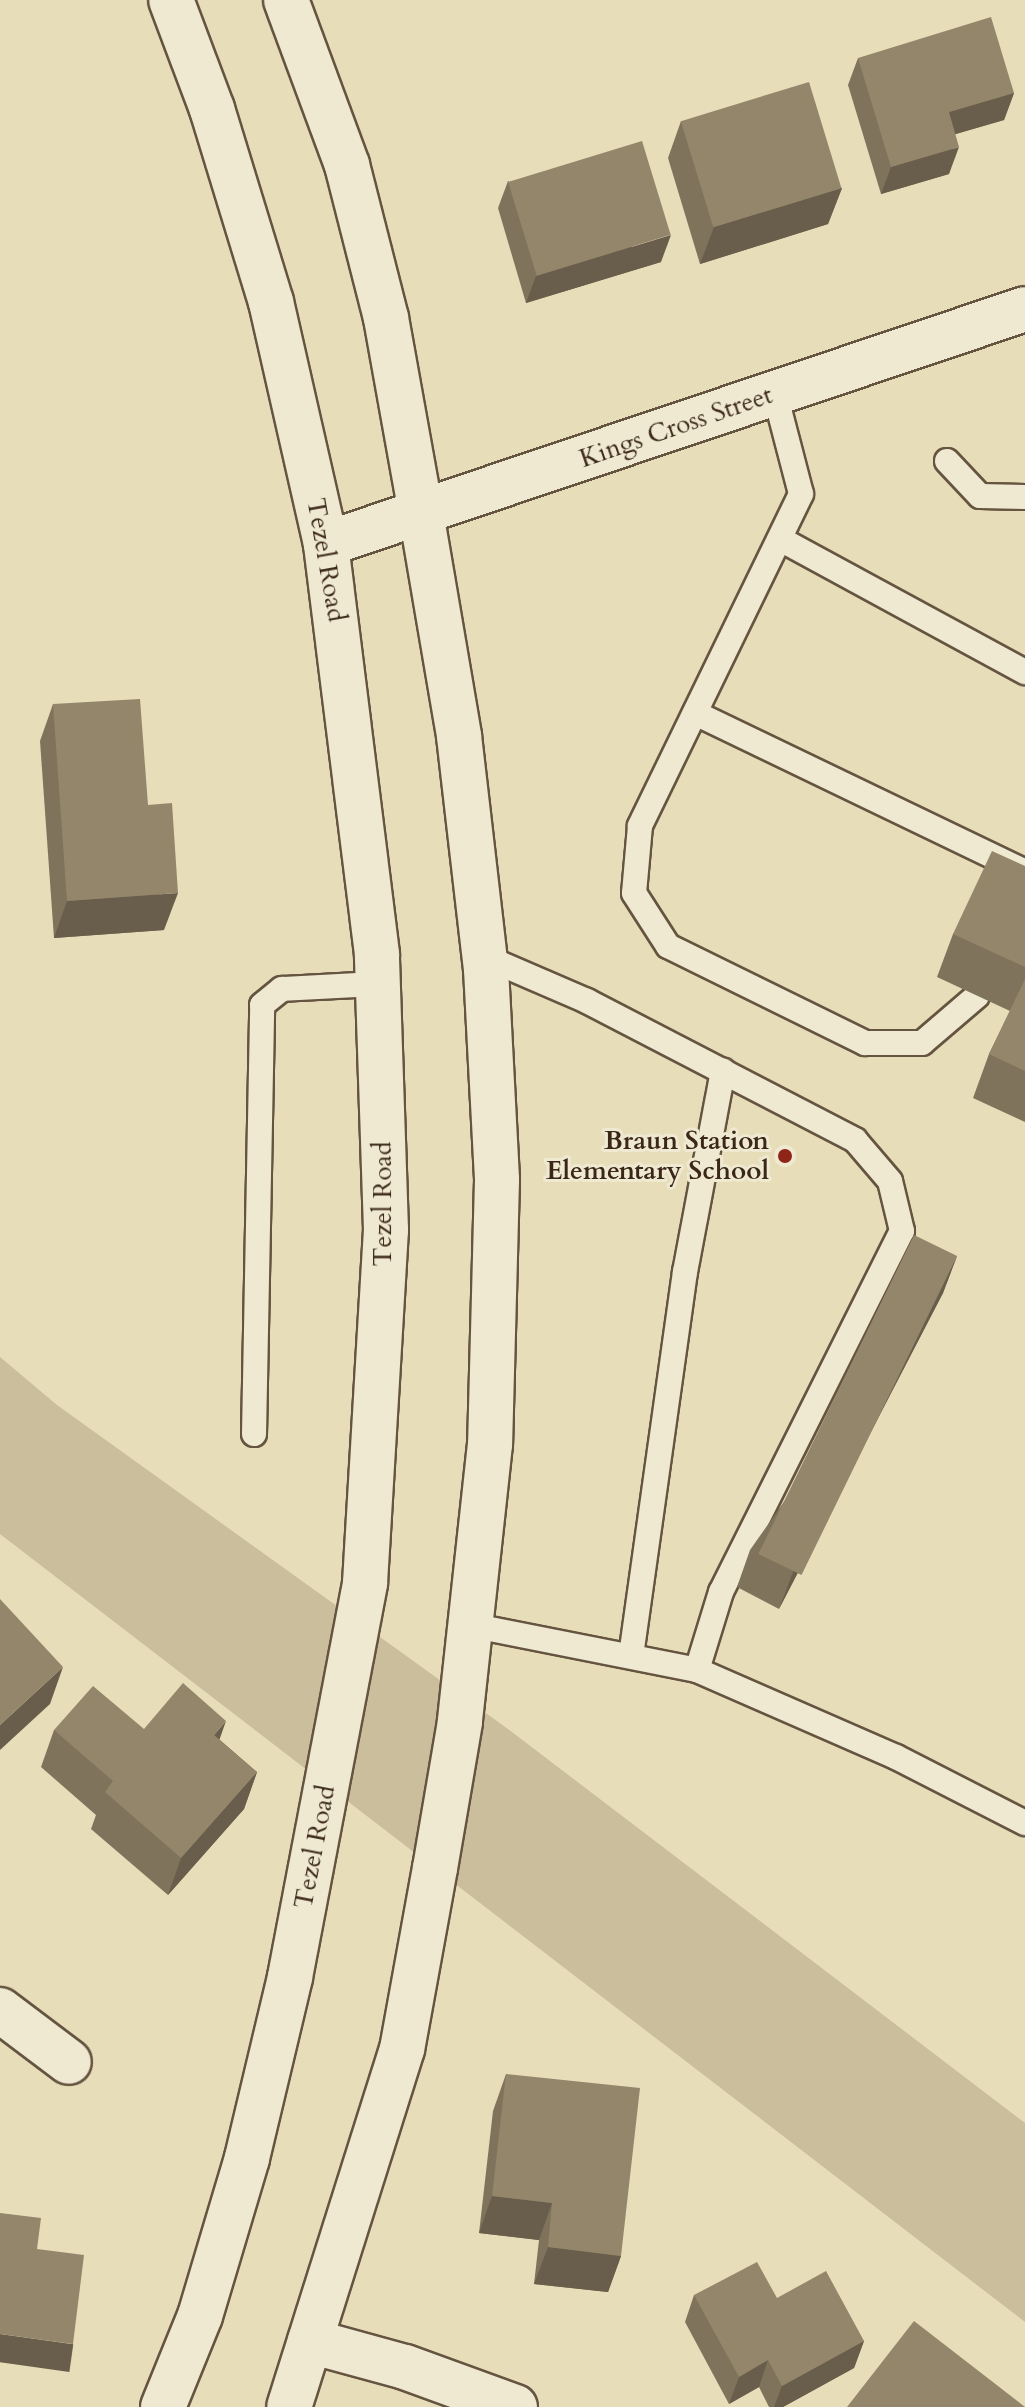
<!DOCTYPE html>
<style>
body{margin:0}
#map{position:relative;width:1025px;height:2407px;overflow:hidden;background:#e7ddb9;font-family:Cardo,serif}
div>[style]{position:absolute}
.green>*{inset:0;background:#cabe9d}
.roads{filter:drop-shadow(2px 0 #655440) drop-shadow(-2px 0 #655440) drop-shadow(0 2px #655440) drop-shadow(0 -2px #655440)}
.lane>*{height:24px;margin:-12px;padding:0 12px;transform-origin:12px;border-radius:12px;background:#efe9d2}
.street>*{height:44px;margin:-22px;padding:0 22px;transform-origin:22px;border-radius:22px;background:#efe9d2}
.secondary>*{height:44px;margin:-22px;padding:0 22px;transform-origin:22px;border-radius:22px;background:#efe9d2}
.wall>*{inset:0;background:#7f735c}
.shaded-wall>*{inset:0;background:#685e4b;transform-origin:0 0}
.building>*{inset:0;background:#94866b;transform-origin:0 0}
.dots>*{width:22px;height:22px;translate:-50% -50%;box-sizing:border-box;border:4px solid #efe9d2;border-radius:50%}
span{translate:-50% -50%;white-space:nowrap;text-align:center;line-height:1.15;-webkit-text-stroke:6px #efe9d2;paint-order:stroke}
.street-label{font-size:26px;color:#3a2717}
.poi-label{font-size:26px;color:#3a2717;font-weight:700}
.right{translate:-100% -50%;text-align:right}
</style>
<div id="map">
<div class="green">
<i style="clip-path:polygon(0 1357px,57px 1405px,508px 1729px,1025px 2123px,1025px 2322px,0 1534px)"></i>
</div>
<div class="roads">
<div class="lane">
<i style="left:775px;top:394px;width:103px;rotate:75.4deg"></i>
<i style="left:801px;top:494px;width:369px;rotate:115.9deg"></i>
<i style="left:640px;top:826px;width:67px;rotate:95.1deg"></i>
<i style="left:634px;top:893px;width:63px;rotate:57.3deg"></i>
<i style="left:668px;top:946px;width:220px;rotate:26.2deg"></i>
<i style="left:865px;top:1043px;width:57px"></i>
<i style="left:922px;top:1043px;width:72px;rotate:-40.5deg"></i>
<i style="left:947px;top:461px;width:48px;rotate:46.7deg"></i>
<i style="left:980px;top:496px;width:45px;rotate:1.3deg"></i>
<i style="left:780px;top:539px;width:279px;rotate:28.5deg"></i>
<i style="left:695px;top:713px;width:366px;rotate:25.7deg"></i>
<i style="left:254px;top:1434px;width:429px;rotate:-88.9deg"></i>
<i style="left:262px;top:1005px;width:26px;rotate:-39deg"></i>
<i style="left:282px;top:989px;width:96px;rotate:-3deg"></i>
<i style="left:470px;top:1625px;width:231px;rotate:11.2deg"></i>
<i style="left:697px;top:1670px;width:82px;rotate:-72.9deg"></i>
<i style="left:721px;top:1592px;width:404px;rotate:-63.4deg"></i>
<i style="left:902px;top:1231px;width:51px;rotate:-103.5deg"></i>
<i style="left:890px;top:1181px;width:54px;rotate:-130.5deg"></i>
<i style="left:855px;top:1140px;width:302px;rotate:-152.6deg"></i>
<i style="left:587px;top:1001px;width:111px;rotate:-156.7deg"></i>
<i style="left:631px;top:1656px;width:388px;rotate:-82deg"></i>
<i style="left:685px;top:1272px;width:205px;rotate:-79.3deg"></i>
<i style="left:697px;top:1670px;width:217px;rotate:23.6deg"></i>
<i style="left:896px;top:1757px;width:145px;rotate:27.1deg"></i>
</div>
<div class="street">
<i style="left:326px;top:544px;width:737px;rotate:-18.58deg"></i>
<i style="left:0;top:2010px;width:86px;rotate:37deg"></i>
<i style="left:310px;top:2341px;width:98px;rotate:15.3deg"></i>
<i style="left:405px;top:2367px;width:117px;rotate:20deg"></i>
</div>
<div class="secondary">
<i style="left:286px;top:0;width:176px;rotate:69.7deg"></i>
<i style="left:347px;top:165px;width:158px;rotate:75.7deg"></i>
<i style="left:386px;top:318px;width:198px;rotate:79.8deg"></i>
<i style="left:421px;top:513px;width:226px;rotate:80.3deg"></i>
<i style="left:459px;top:736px;width:235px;rotate:83.4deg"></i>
<i style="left:486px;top:969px;width:211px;rotate:87deg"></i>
<i style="left:497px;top:1180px;width:264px;rotate:91.5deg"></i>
<i style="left:490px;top:1444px;width:280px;rotate:96.2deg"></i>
<i style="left:460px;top:1722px;width:148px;rotate:99.7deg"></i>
<i style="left:435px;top:1868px;width:184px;rotate:100.3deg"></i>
<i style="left:402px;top:2049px;width:375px;rotate:107.5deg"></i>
<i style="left:163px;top:2407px;width:98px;rotate:-67.9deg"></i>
<i style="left:200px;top:2316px;width:165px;rotate:-73.4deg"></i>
<i style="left:247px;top:2158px;width:186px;rotate:-76.6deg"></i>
<i style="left:290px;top:1977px;width:401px;rotate:-79.2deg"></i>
<i style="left:365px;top:1583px;width:354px;rotate:-86.6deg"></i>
<i style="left:386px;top:1230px;width:276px;rotate:-91.9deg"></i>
<i style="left:377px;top:954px;width:413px;rotate:-97.1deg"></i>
<i style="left:326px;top:544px;width:248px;rotate:-102.8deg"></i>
<i style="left:271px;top:302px;width:202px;rotate:-107deg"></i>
<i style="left:212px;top:109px;width:116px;rotate:-110.6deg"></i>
</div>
</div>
<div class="wall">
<i style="clip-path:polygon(858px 58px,1014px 93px,1004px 120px,955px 134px,949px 174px,881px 194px,848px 85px)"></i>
<i style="clip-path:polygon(681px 121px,842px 188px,828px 224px,700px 264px,668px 158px)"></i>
<i style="clip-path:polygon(508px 181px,661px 262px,526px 303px,498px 208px)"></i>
<i style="clip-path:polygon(53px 704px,148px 805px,164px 930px,54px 938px,40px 741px)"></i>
<i style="clip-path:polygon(1025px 866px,1025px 1122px,973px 1098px,989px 1054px,1010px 1011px,937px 977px,953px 934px)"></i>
<i style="clip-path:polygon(957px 1256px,943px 1293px,779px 1609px,737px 1587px,750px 1550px)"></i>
<i style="clip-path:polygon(144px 1729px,220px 1740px,257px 1772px,244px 1809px,168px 1895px,91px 1829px,96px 1815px,41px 1767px,54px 1730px)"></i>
<i style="clip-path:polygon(506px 2074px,621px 2256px,608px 2292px,534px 2284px,539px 2240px,479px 2233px,493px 2111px)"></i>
<i style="clip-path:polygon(694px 2295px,777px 2298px,864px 2341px,854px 2368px,783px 2407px,769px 2407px,759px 2387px,729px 2404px,685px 2322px)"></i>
</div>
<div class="shaded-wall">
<i style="clip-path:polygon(1014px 93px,1004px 120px,939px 139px,949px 112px)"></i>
<i style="clip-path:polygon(959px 147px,949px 174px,881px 194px,891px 167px)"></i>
<i style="clip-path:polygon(842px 188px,828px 224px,700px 264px,714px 227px)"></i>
<i style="clip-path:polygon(671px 235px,661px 262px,526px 303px,536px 276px)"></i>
<i style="clip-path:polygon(178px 893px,164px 930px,54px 938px,67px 901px)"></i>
<i style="clip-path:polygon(957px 1256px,943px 1293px,779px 1609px,793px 1572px)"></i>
<i style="clip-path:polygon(63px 1667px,50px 1704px,0 1750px,0 1725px)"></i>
<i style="clip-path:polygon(226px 1721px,213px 1758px,214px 1735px)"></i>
<i style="clip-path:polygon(257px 1772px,244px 1809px,168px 1895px,181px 1858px)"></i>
<i style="clip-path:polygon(492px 2196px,552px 2203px,539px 2240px,479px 2233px)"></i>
<i style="clip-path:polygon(548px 2247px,621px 2256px,608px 2292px,534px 2284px)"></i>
<i style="left:0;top:2334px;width:74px;height:28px;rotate:8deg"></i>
<i style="clip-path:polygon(864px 2341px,854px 2368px,783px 2407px,774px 2407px,782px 2386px)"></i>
<i style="clip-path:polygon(768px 2360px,759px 2387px,729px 2404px,739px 2377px)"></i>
</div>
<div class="building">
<i style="clip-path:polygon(991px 17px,1014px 93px,949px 112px,959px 147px,891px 167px,858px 58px)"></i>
<i style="left:809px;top:82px;width:111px;height:134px;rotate:73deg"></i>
<i style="left:642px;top:141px;width:98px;height:140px;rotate:73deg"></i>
<i style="clip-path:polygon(140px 699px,148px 805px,172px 803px,178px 893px,67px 901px,53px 704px)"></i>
<i style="clip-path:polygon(992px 851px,1025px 866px,1025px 967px,953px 934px)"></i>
<i style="clip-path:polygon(1025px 979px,1025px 1071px,989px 1054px)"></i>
<i style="left:914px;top:1235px;width:48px;height:355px;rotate:26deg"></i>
<i style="clip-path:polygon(0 1599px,63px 1667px,0 1725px)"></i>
<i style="clip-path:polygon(183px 1683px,226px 1721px,214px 1735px,257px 1772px,181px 1858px,105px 1792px,113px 1781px,54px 1730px,93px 1686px,144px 1729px)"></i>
<i style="clip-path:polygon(506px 2074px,640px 2088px,621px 2256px,548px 2247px,552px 2203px,492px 2196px)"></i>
<i style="clip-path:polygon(0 2213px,41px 2218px,37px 2249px,84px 2255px,73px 2344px,0 2334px)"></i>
<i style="clip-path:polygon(757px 2262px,777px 2298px,826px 2271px,864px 2341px,782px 2386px,768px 2360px,739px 2377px,694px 2295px)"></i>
<i style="clip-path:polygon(914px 2321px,1025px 2407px,847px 2407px)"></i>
</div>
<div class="dots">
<i style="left:785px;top:1156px;background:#8f2418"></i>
</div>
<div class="street-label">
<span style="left:676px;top:427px;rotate:-19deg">Kings Cross Street</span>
<span style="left:326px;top:560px;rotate:80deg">Tezel Road</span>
<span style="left:383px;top:1204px;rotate:-90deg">Tezel Road</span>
<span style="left:315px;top:1847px;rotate:-79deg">Tezel Road</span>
</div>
<div class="poi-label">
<span class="right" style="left:769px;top:1156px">Braun Station<br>Elementary School</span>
</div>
</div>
